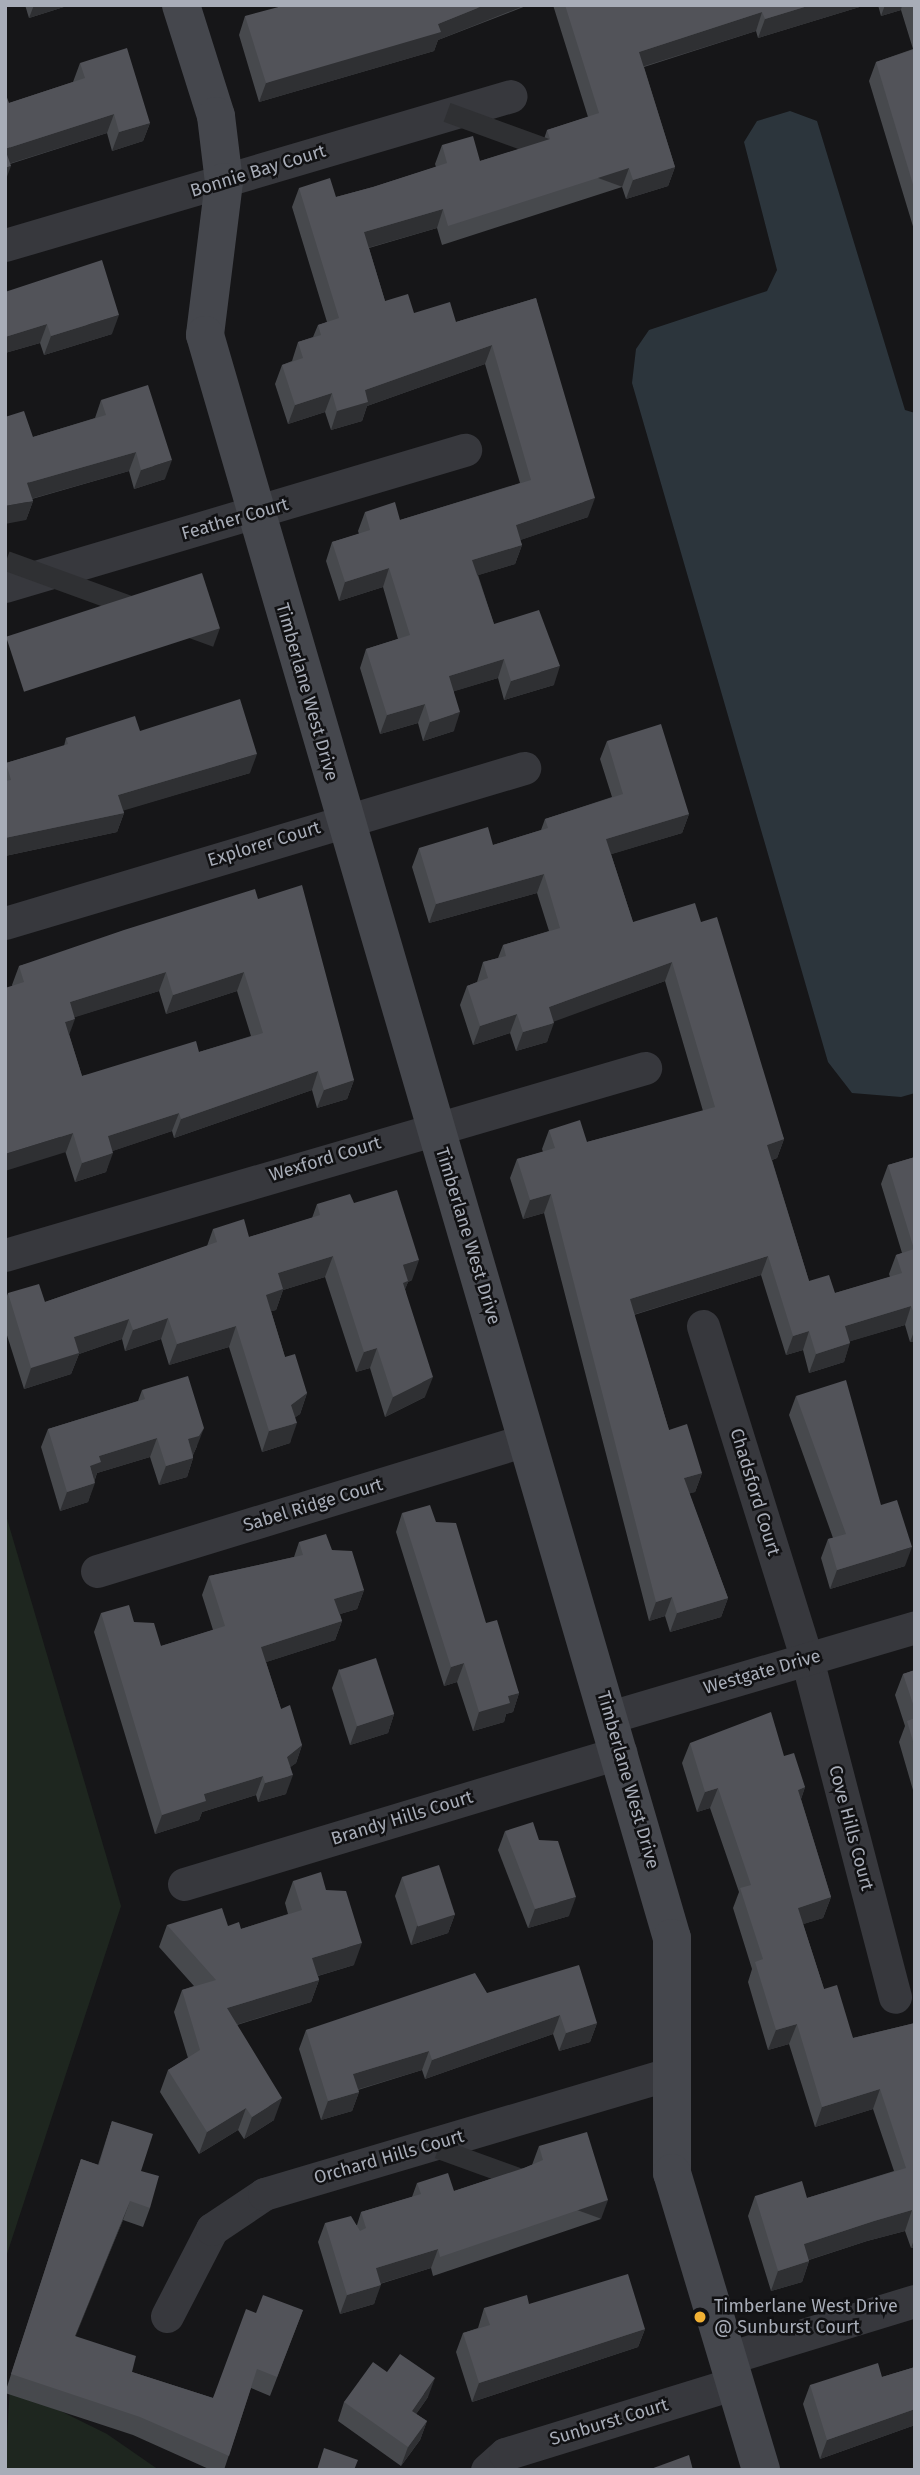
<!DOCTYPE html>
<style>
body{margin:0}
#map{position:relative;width:920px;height:2475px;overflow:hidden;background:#161618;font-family:"Fira Sans",sans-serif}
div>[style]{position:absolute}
.green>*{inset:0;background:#1e261f}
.water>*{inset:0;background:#2c353c}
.street>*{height:33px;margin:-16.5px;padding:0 16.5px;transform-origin:16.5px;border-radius:16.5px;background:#37383d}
.secondary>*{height:38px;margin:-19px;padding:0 19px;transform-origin:19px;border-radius:19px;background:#45474d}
.wall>*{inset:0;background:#47494d}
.shaded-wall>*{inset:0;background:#2f3033;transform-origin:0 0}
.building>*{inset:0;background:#525359;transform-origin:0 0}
.dots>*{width:19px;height:19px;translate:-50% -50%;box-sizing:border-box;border:4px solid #111113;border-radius:50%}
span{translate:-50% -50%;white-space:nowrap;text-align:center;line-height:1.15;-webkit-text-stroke:5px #111113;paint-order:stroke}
.street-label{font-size:18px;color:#a8adb8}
.poi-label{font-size:18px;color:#a8adb8}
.left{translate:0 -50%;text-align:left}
.frame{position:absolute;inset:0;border:7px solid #a8adb8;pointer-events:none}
</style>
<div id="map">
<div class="green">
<i style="clip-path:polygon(5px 1512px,121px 1906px,5px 2260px)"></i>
<i style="clip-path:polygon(10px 2386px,107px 2434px,159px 2470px,5px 2470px)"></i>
</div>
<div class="water">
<i style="clip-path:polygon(790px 111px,817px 121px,905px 410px,915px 413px,915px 1093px,901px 1097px,852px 1093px,828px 1062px,632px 383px,636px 349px,649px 330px,767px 291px,777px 270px,744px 142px,757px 121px)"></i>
</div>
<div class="street">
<i style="left:5px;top:245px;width:527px;rotate:-16.41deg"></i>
<i style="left:5px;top:586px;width:480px;rotate:-16.5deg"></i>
<i style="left:5px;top:923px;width:542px;rotate:-16.63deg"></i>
<i style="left:5px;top:1255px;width:667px;rotate:-16.29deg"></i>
<i style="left:703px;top:1326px;width:349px;rotate:72.7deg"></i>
<i style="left:807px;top:1659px;width:349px;rotate:75.4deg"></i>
<i style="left:97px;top:1571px;width:451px;rotate:-17deg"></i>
<i style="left:610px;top:1717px;width:318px;rotate:-16.4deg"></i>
<i style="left:184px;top:1884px;width:456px;rotate:-16.8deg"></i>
<i style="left:167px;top:2316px;width:98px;rotate:-62.7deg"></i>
<i style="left:212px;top:2229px;width:63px;rotate:-33.9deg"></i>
<i style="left:264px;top:2194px;width:421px;rotate:-16.5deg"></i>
<i style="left:728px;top:2358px;width:195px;rotate:-17deg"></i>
<i style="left:487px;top:2470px;width:24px;rotate:-42deg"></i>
<i style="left:505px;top:2454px;width:242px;rotate:-17.1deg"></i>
</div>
<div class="secondary">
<i style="left:181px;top:5px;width:116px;rotate:72.5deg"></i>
<i style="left:216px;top:116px;width:66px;rotate:83.1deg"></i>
<i style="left:224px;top:182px;width:154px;rotate:97.1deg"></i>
<i style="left:205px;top:335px;width:1670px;rotate:73.76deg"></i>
<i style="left:672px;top:1938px;width:235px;rotate:90deg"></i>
<i style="left:672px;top:2173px;width:310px;rotate:73.3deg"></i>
</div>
<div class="wall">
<i style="clip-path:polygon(25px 5px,70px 5px,29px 18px)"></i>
<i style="clip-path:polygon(553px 5px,866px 5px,758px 38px,756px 31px,644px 67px,675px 167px,668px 186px,626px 199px,622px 187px,442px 245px,437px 228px,369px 248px,385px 301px,414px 313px,456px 322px,536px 298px,588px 517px,520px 540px,522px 545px,515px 564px,478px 575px,494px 624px,554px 685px,504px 700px,498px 678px,454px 691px,454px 731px,423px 741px,418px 723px,380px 734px,360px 668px,366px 649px,398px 639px,383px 587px,339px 601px,326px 561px,332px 542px,359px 534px,358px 531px,365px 512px,400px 520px,520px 483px,485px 364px,367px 406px,362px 421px,331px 430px,325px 412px,288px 424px,275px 384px,282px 365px,292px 361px,298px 342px,313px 337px,318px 325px,327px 322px,292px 207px,299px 188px,336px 197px,373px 187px,436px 167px,435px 164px,442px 145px,480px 161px,543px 142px,547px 130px,588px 117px)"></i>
<i style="clip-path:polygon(878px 5px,915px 5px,915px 233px,869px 81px,876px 62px,913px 49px,901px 10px,881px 16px)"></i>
<i style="clip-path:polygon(526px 6px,438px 40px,434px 51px,259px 102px,239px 35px,245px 16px)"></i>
<i style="clip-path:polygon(80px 63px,150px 123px,143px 141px,112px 151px,107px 133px,10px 164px,9px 103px,73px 82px)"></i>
<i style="clip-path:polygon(5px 292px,112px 334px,44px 355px,40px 343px,5px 353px)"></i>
<i style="clip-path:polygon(101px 400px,165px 479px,134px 489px,129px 471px,32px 499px,33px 501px,26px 520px,33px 437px,95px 418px)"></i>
<i style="clip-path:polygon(140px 731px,250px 773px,123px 810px,124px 813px,117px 832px,5px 856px,6px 763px,64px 746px,66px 738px)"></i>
<i style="clip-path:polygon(607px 741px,689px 814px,682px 833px,611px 854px,633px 922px,701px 922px,784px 1139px,777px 1158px,772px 1160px,809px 1281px,835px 1293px,890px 1277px,889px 1274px,896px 1255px,902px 1253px,881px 1184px,888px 1165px,915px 1157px,915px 1341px,910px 1342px,905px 1325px,850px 1341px,844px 1362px,809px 1373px,803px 1350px,786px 1355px,761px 1275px,634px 1315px,669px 1430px,702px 1473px,695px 1492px,689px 1493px,728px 1598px,721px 1617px,670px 1632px,665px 1616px,649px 1621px,544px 1213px,523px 1219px,510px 1178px,517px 1159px,543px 1152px,542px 1149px,549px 1130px,587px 1142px,703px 1111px,665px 981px,553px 1021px,547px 1042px,516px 1051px,510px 1033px,473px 1045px,460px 1005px,467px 986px,477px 982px,483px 962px,498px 958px,503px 945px,549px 931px,537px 893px,429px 923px,412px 867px,419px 848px,493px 845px,541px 830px,545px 819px,612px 797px,600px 759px)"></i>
<i style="clip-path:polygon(evenodd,258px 899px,354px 1080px,347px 1099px,317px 1108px,312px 1090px,174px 1138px,172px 1131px,112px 1151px,106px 1172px,75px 1182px,12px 985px,19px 966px,258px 899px,159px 991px,166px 1014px,237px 991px,251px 1036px,199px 1052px,82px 1076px,69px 1034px,74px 1017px,159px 991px)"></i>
<i style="clip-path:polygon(354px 1203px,412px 1280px,408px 1282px,405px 1289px,425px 1397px,385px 1417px,370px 1368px,356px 1372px,325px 1277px,283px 1290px,276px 1310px,271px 1311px,285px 1357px,307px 1393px,300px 1414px,295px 1417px,290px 1443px,262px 1452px,229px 1347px,169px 1365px,161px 1339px,125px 1351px,122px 1339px,79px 1354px,71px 1374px,24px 1389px,5px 1329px,5px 1301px,8px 1293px,45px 1302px,207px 1246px,213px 1229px,249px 1237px,312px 1218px,317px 1204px)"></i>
<i style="clip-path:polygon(142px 1390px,197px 1446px,193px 1455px,193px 1458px,187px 1477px,159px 1485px,150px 1457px,97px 1473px,88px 1502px,60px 1511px,41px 1447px,48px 1429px,138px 1401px)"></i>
<i style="clip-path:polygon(796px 1396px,905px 1566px,830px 1589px,821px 1558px,828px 1539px,833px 1538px,789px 1415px)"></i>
<i style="clip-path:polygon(402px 1513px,486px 1623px,519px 1693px,513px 1712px,506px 1714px,504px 1722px,473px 1731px,457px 1682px,444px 1686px,396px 1532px)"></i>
<i style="clip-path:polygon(299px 1542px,332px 1550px,364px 1590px,357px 1609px,340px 1614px,342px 1621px,335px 1640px,266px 1662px,281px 1709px,302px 1745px,296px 1763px,290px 1767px,286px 1794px,258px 1802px,256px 1795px,202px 1812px,199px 1820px,155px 1834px,94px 1632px,101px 1613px,134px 1622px,161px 1646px,213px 1630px,202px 1595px,209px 1576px,294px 1557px)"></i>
<i style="clip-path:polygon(339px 1669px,394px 1714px,388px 1733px,350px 1745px,332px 1688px)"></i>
<i style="clip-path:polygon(915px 1670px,915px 1797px,899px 1742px,905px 1726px,895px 1695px,903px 1674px)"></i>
<i style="clip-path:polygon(690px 1743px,784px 1756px,805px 1787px,801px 1799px,831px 1897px,823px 1918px,803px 1924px,824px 1989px,853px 2038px,915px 2023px,915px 2247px,911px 2248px,905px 2231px,867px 2241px,809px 2260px,809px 2261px,802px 2282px,771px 2291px,748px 2216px,755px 2196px,807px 2198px,894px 2171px,873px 2109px,815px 2127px,789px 2044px,768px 2050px,748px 1982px,752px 1969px,733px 1908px,739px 1892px,710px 1808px,697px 1812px,682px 1763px)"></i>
<i style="clip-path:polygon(505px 1831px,569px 1916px,528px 1928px,498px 1850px)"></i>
<i style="clip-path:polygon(402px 1877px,455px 1914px,448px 1933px,411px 1945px,395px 1896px)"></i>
<i style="clip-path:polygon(293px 1881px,326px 1890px,354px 1965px,318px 1976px,319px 1980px,311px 2002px,237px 2025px,274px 2120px,244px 2139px,238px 2130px,199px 2154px,160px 2092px,168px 2070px,188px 2058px,174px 2012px,182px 1990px,194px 1986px,159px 1947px,167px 1925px,228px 1926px,241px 1929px,288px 1914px,285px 1903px)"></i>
<i style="clip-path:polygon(487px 1993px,597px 2023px,590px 2042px,559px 2051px,553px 2034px,425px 2079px,422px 2070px,358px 2090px,359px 2092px,352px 2111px,321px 2120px,299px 2049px,306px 2030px)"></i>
<i style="clip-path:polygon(112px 2121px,141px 2171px,150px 2208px,143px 2227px,123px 2220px,75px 2336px,132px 2372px,213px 2398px,256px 2313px,303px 2310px,270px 2396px,251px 2388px,224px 2470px,211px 2470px,133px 2435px,5px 2393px,81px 2159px,98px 2165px)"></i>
<i style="clip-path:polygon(539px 2146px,601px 2219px,433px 2276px,431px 2268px,380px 2284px,374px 2304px,340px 2314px,318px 2242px,325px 2223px,357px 2225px,361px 2212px,412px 2197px,417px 2183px,454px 2191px,524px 2168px,532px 2165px)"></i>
<i style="clip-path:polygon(529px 2304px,645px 2329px,638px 2347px,472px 2402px,456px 2352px,463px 2333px,478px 2328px,484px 2308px)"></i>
<i style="clip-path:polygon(915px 2367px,915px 2425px,820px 2459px,803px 2404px,810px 2385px,882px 2377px)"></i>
<i style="clip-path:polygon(387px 2372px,428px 2397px,416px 2414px,427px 2421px,420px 2440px,401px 2466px,338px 2421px,344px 2402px)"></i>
</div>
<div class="shaded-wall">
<i style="clip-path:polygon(34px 5px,70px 5px,29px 18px)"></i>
<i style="clip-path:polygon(485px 5px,526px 5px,438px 40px,434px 51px,259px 102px,266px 83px,438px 24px)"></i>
<i style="clip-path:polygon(811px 5px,866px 5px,758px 38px,765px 19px)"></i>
<i style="clip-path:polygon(885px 5px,902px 5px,901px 10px,881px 16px)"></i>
<i style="clip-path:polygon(762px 12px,756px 31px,632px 70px,639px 52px)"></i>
<i style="clip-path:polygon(114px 114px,107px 133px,5px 165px,5px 149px)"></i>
<i style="clip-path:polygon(150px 123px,143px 141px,112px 151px,119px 132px)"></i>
<i style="clip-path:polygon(11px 166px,5px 182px,5px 168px)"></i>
<i style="clip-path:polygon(675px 167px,668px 186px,626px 199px,633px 180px)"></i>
<i style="left:629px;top:168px;width:20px;height:190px;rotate:110deg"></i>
<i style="clip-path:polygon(443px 209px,437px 228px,357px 251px,364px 232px)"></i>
<i style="clip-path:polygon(119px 315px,112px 334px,44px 355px,51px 336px)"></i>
<i style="clip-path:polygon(47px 324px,40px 343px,5px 353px,5px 337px)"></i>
<i style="clip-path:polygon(492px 345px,485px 364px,367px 406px,362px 421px,331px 430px,337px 411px,365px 390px)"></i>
<i style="clip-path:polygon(332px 393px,325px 412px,288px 424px,295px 405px)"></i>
<i style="clip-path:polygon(136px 452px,129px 471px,20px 502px,27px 483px)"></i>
<i style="clip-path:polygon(172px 460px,165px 479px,134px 489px,141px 470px)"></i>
<i style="clip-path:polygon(595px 498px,588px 517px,509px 544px,516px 525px)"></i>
<i style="clip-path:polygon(33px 501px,26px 520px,5px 524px,5px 506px)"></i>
<i style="clip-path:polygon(522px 545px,515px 564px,466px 579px,472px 560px)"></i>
<i style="clip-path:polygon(389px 568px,383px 587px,339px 601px,345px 582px)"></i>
<i style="left:220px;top:628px;width:20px;height:224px;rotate:110deg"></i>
<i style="clip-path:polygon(504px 659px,498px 678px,442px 695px,449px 676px)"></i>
<i style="clip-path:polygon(560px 666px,554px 685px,504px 700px,511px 681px)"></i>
<i style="clip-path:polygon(425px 704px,418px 723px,380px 734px,387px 715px)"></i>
<i style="clip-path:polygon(460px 712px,454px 731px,423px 741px,430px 722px)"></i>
<i style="clip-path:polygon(257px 754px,250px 773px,112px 814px,118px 795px)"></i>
<i style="clip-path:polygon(124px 813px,117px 832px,5px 856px,5px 838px)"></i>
<i style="clip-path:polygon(689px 814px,682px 833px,599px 858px,606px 839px)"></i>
<i style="clip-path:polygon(544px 874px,537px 893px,429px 923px,436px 904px)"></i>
<i style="clip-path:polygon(672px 962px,665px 981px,542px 1026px,549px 1007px)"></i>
<i style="clip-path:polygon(166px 972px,159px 991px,63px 1021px,70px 1002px)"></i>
<i style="clip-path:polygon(244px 972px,237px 991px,166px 1014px,173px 995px)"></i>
<i style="clip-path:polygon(517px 1014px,510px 1033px,473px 1045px,480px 1026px)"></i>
<i style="clip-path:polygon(75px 1019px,68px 1038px,65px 1022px)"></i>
<i style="clip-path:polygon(554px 1023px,547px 1042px,516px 1051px,523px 1032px)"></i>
<i style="clip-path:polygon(318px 1071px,312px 1090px,174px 1138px,181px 1119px)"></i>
<i style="clip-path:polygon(354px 1080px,347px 1099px,317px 1108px,324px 1090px)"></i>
<i style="clip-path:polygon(179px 1113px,172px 1131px,101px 1155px,108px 1136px)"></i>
<i style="clip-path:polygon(73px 1133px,66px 1152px,5px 1171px,5px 1154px)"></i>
<i style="clip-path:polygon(784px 1139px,777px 1158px,760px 1164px,767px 1145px)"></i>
<i style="clip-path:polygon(113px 1153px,106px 1172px,75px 1182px,82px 1163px)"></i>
<i style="clip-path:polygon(551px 1194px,544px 1213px,523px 1219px,530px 1200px)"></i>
<i style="clip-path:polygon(333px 1256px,325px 1277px,283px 1290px,276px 1310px,259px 1315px,266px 1295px,278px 1273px)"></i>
<i style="clip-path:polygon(768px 1256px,761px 1275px,623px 1318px,630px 1299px)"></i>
<i style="clip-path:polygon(419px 1260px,412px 1280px,408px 1282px,400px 1302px,403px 1265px)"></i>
<i style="clip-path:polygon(911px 1306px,905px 1325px,838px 1345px,845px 1326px)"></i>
<i style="clip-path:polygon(168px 1318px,161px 1339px,125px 1351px,133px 1330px)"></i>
<i style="clip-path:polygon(129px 1319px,122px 1339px,79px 1354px,71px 1374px,24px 1389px,31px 1368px,74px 1337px)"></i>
<i style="clip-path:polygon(236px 1326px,229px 1347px,169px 1365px,177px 1344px)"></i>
<i style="clip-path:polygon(915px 1329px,915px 1341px,910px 1342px)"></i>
<i style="clip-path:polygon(809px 1331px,803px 1350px,786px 1355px,793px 1336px)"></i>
<i style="clip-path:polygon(850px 1343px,844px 1362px,809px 1373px,816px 1354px)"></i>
<i style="clip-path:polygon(377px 1348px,370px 1368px,356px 1372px,364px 1352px)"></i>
<i style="clip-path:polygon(433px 1377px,425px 1397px,385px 1417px,393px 1397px)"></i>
<i style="clip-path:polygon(307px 1393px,300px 1414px,284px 1426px,291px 1405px)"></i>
<i style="clip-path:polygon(297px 1423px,290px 1443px,262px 1452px,269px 1431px)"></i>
<i style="clip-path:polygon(204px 1428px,197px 1446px,193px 1455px,188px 1439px)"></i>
<i style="clip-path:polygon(157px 1438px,150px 1457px,97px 1473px,94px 1481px,90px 1466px,99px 1456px)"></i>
<i style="clip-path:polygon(193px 1458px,187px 1477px,159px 1485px,166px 1466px)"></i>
<i style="clip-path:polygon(702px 1473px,695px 1492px,677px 1497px,684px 1478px)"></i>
<i style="clip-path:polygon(95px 1483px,88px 1502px,60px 1511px,67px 1492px)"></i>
<i style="clip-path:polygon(912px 1547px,905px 1566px,830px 1589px,837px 1570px)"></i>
<i style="clip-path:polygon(364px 1590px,357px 1609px,327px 1618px,334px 1599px)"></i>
<i style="clip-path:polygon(672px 1597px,665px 1616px,649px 1621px,656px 1602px)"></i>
<i style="clip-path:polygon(728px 1598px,721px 1617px,670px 1632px,677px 1613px)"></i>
<i style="clip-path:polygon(342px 1621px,335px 1640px,254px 1666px,261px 1647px)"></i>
<i style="clip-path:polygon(464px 1663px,457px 1682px,444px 1686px,451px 1667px)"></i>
<i style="clip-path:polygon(519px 1693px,513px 1712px,506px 1714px,504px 1722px,473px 1731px,479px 1712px,508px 1696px)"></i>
<i style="clip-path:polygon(394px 1714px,388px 1733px,350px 1745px,357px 1726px)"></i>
<i style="clip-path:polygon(302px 1745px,296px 1763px,280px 1775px,287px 1757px)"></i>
<i style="clip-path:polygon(293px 1775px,286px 1794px,258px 1802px,265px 1783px)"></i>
<i style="clip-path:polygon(263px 1776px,256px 1795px,202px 1812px,199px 1820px,155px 1834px,162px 1815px,204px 1794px)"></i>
<i style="clip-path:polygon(805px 1787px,798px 1808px,798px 1790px)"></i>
<i style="clip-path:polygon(718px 1788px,710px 1808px,697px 1812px,705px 1792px)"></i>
<i style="clip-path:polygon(576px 1897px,569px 1916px,528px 1928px,535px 1909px)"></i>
<i style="clip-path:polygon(831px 1897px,823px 1918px,791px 1928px,798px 1908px)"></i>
<i style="clip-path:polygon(455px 1914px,448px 1933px,411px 1945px,417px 1926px)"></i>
<i style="clip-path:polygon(362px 1943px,354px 1965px,304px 1980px,312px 1958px)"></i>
<i style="clip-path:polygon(319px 1980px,311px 2002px,219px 2030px,227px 2008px)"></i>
<i style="clip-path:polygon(560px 2015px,553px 2034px,425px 2079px,432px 2060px)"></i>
<i style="clip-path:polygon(597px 2023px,590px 2042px,559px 2051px,566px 2033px)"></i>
<i style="clip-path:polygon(797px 2024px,789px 2044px,768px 2050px,776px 2030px)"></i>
<i style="clip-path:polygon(429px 2051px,422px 2070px,346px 2093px,353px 2074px)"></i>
<i style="clip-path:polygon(880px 2089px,873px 2109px,815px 2127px,822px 2107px)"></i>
<i style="clip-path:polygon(359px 2092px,352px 2111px,321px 2120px,328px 2101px)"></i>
<i style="clip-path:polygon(282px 2098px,274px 2120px,244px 2139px,252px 2117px)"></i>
<i style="clip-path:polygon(246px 2108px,238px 2130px,199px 2154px,207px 2132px)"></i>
<i style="left:608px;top:2200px;width:20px;height:177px;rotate:110deg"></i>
<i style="clip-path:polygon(130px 2201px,123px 2220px,68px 2355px,75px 2336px)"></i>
<i style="clip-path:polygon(912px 2210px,905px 2231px,867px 2241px,796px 2264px,804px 2244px,874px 2221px)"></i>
<i style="clip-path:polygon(915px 2237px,915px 2247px,911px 2248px)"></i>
<i style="clip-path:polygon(438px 2249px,431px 2268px,369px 2287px,376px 2268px)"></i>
<i style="clip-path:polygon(809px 2261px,802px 2282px,771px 2291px,778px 2271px)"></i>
<i style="clip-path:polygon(381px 2285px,374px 2304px,340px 2314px,347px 2295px)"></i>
<i style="clip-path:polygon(645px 2329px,638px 2347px,472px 2402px,479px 2383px)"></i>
<i style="clip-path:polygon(435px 2378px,428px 2397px,405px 2430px,412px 2411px)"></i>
<i style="clip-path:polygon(915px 2409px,915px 2425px,820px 2459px,827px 2440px)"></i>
<i style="clip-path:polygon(427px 2421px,420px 2440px,401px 2466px,408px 2447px)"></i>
</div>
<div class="building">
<i style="clip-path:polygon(286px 5px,485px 5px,438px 24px,441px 32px,266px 83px,245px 16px)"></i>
<i style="clip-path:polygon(565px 5px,811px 5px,765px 19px,762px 12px,639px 52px,675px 167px,633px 180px,629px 168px,448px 226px,443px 209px,364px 232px,385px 301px,408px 294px,414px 313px,450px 302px,456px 322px,536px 298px,595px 498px,516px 525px,522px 545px,472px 560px,494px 624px,539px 610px,560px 666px,511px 681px,504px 659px,449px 676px,460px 712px,430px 722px,425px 704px,387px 715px,366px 649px,410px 635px,389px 568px,345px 582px,332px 542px,370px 530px,365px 512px,395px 502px,400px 520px,531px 480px,492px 345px,365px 390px,368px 402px,337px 411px,332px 393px,295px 405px,282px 365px,303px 358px,298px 342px,321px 335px,318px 325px,339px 318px,299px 188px,330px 178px,336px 197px,373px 187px,447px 163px,442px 145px,473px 136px,480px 161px,550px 139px,547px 130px,599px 113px)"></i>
<i style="clip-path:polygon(127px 48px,150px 123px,119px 132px,114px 114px,5px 149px,11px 166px,5px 168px,5px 92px,9px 103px,85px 78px,80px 63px)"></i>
<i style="clip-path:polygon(915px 49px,915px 191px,876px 62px)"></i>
<i style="clip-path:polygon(102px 260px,119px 315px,51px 336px,47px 324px,5px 337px,5px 292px)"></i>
<i style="clip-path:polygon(148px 385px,172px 460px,141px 470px,136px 452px,27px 483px,33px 501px,5px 506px,5px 417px,24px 411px,33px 437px,106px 415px,101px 400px)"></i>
<i style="left:202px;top:573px;width:58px;height:206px;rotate:72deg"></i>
<i style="clip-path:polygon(240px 699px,257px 754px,118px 795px,124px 813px,5px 838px,5px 781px,11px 780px,6px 763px,68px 744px,66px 738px,135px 716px,140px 731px)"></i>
<i style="clip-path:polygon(661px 724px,689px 814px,606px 839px,633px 922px,695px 903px,701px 922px,717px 917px,784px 1139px,767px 1145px,809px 1281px,829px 1275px,835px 1293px,902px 1273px,896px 1255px,914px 1249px,888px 1165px,915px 1157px,915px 1316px,911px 1306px,845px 1326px,850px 1343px,816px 1354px,809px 1331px,793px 1336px,768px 1256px,630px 1299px,669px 1430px,687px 1424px,702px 1473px,684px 1478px,728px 1598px,677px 1613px,672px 1597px,656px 1602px,551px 1194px,530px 1200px,517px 1159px,555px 1148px,549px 1130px,580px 1120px,587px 1142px,715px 1107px,672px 962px,549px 1007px,554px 1023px,523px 1032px,517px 1014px,480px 1026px,467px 986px,488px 978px,483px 962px,506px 956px,503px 945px,560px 928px,544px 874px,436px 904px,419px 848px,488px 827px,493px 845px,548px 828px,545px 819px,623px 794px,607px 741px)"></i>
<i style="clip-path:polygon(evenodd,302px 885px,354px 1080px,324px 1090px,318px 1071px,181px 1119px,179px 1113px,108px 1136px,113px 1153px,82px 1163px,73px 1133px,5px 1154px,5px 988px,24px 982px,19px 966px,124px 930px,255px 889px,258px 899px,302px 885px,166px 972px,173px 995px,244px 972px,263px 1033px,199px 1052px,196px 1041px,82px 1076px,65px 1022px,75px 1019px,70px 1002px,166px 972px)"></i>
<i style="clip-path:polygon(397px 1190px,419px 1260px,403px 1265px,408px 1281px,403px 1283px,433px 1377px,393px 1397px,377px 1348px,364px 1352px,333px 1256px,278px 1273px,283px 1289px,266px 1295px,285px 1357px,295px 1354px,307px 1393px,291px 1405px,297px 1423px,269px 1431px,236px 1326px,177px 1344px,168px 1318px,133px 1330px,129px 1319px,74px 1337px,79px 1353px,31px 1368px,8px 1293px,39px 1284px,45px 1302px,217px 1242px,213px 1229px,244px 1219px,249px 1237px,320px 1215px,317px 1204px,350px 1194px,354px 1203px)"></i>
<i style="clip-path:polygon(188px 1376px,204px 1428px,199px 1436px,188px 1439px,193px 1458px,166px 1466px,157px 1438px,99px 1456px,101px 1462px,90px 1466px,95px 1483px,67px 1492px,48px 1429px,145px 1399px,142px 1390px)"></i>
<i style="clip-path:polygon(846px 1380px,881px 1505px,897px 1500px,912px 1547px,837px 1570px,828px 1539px,846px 1534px,796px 1396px)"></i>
<i style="clip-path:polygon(430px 1505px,436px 1522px,456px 1523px,486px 1623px,497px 1620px,519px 1693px,508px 1696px,510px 1703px,479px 1712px,464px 1663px,451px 1667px,402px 1513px)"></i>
<i style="clip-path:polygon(326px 1534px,332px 1550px,352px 1551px,364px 1590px,334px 1599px,342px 1621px,261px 1647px,281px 1709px,290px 1705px,302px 1745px,287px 1757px,293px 1775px,265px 1783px,263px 1776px,204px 1794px,206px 1801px,162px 1815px,101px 1613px,129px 1605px,134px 1622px,154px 1623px,161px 1646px,225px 1626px,209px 1576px,303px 1555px,299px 1542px)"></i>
<i style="left:376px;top:1658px;width:59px;height:39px;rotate:72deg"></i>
<i style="clip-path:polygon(915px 1670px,915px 1710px,903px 1674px)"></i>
<i style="clip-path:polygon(771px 1712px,784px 1756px,794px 1753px,805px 1787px,798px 1790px,831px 1897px,798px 1908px,824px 1989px,837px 1985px,853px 2038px,915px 2023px,915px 2218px,912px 2210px,874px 2221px,804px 2244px,809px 2261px,778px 2271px,755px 2196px,802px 2181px,807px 2198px,906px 2168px,880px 2089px,822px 2107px,797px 2024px,776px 2030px,755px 1962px,763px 1959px,740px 1888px,751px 1885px,718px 1788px,705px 1792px,690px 1743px)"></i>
<i style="clip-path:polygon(915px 1718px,915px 1748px,907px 1721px)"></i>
<i style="clip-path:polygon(533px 1822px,539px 1840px,558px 1841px,576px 1897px,535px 1909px,505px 1831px)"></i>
<i style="left:439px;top:1865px;width:52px;height:39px;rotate:72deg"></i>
<i style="clip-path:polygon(321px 1872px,326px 1890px,346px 1891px,362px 1943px,312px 1958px,319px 1980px,227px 2008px,282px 2098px,252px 2117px,246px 2108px,207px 2132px,168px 2070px,200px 2050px,182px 1990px,216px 1980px,167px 1925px,222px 1908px,228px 1926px,239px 1922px,241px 1929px,302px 1910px,293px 1881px)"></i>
<i style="clip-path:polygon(579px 1965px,597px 2023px,566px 2033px,560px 2015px,432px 2060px,429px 2051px,353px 2074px,359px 2092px,328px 2101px,306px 2030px,475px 1973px,487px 1993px)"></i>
<i style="clip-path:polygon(112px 2121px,153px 2134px,141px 2171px,159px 2176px,150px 2208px,130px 2201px,75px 2336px,136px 2356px,132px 2372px,213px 2398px,246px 2309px,256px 2313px,263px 2295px,303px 2310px,277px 2377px,257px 2369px,229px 2456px,140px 2417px,11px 2374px,81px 2159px,99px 2165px)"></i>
<i style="clip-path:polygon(587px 2132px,608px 2200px,440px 2257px,438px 2249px,376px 2268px,381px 2285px,347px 2295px,325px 2223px,351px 2216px,360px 2231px,366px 2228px,361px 2212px,421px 2194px,417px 2183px,448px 2173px,454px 2191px,524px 2168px,543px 2160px,539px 2146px)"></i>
<i style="clip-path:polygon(628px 2274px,645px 2329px,479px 2383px,463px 2333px,490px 2325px,484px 2308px,527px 2295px,529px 2304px)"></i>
<i style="clip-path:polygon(400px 2354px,435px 2378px,412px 2411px,427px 2421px,408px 2447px,344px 2402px,373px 2362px,387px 2372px)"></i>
<i style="clip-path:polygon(878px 2363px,882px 2377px,915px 2367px,915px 2409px,827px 2440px,810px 2385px)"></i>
<i style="clip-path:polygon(324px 2448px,358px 2460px,354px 2470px,317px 2470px)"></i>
<i style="clip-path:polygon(689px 2455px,693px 2470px,648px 2470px)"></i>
</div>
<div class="dots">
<i style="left:700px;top:2317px;background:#f2b134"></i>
</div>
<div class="street-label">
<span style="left:258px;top:171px;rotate:-17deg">Bonnie Bay Court</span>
<span style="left:235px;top:519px;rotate:-16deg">Feather Court</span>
<span style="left:307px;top:692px;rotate:74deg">Timberlane West Drive</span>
<span style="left:264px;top:844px;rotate:-17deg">Explorer Court</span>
<span style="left:325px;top:1159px;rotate:-17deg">Wexford Court</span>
<span style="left:468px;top:1236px;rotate:73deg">Timberlane West Drive</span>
<span style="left:755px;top:1492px;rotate:73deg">Chadsford Court</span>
<span style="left:313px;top:1505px;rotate:-17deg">Sabel Ridge Court</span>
<span style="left:762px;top:1672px;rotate:-16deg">Westgate Drive</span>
<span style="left:628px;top:1780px;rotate:74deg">Timberlane West Drive</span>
<span style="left:402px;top:1818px;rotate:-17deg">Brandy Hills Court</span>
<span style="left:851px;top:1828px;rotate:75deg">Cove Hills Court</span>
<span style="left:389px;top:2157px;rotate:-16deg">Orchard Hills Court</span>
<span style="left:609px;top:2422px;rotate:-17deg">Sunburst Court</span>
</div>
<div class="poi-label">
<span class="left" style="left:714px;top:2317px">Timberlane West Drive<br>@ Sunburst Court</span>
</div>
<div class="frame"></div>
</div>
